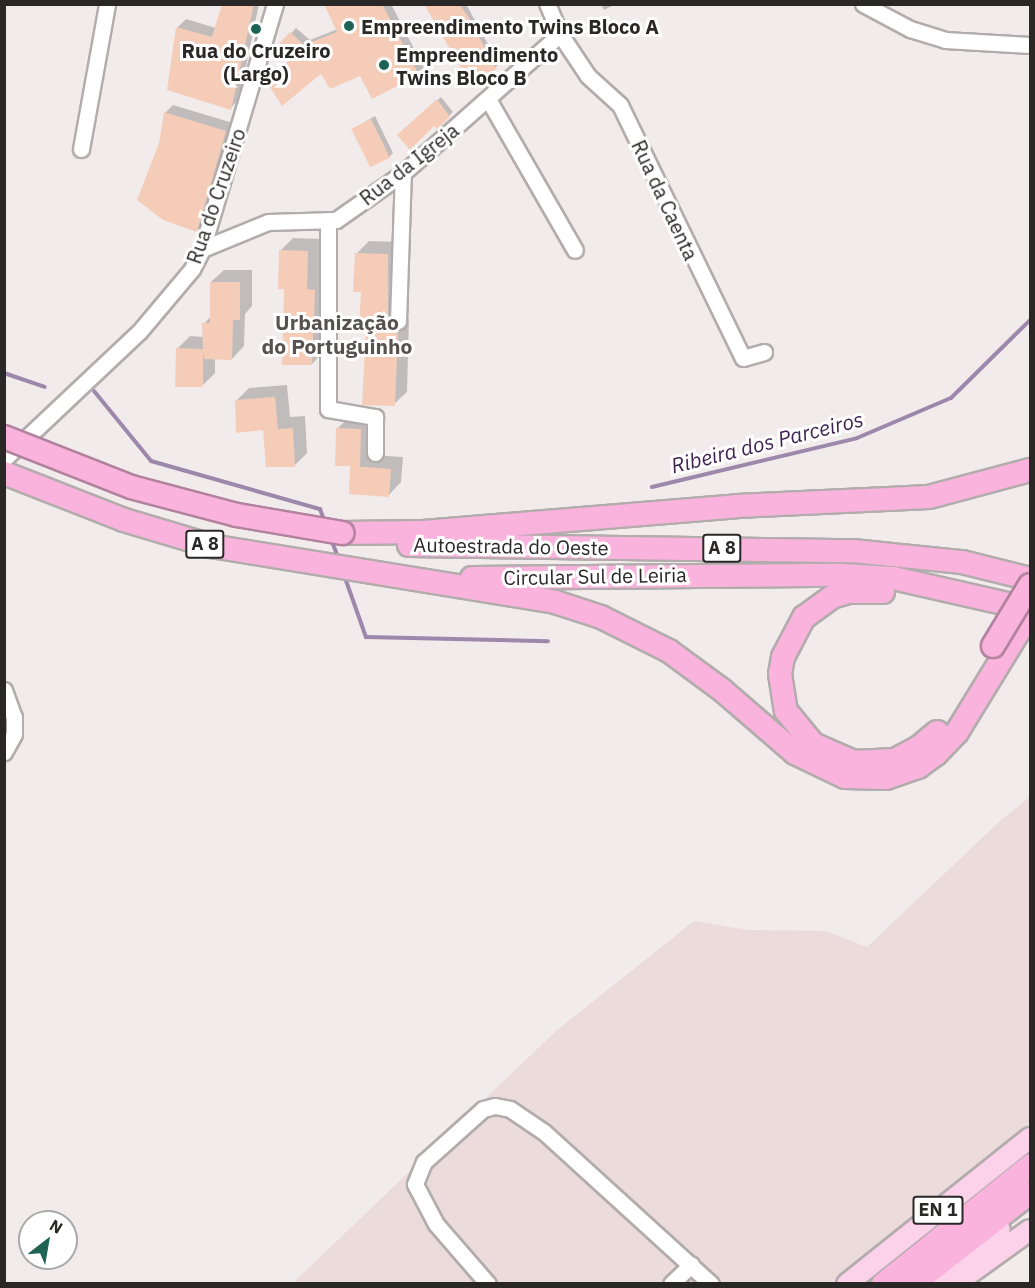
<!DOCTYPE html>
<meta charset="utf-8">
<style>
body{margin:0}
#map{position:relative;width:1035px;height:1288px;overflow:hidden;background:#f2ebeb;font-family:"IBM Plex Sans",sans-serif}
div>[style]{position:absolute}
.built>*{inset:0;background:#ebdbdb}
.shadow>*{inset:0;background:#0003}
.stream>*{height:4px;margin:-2px;padding:0 2px;transform-origin:2px;border-radius:2px;background:#9d88ab}
.building>*{inset:0;background:#f5ccb7;transform-origin:0 0}
.roads{filter:drop-shadow(2px 0 #b3acac) drop-shadow(-2px 0 #b3acac) drop-shadow(0 2px #b3acac) drop-shadow(0 -2px #b3acac)}
.minor>*{height:15px;margin:-7.5px;padding:0 7.5px;transform-origin:7.5px;border-radius:7.5px;background:#fff}
.major>*{height:20px;margin:-10px;padding:0 10px;transform-origin:10px;border-radius:10px;background:#fcd1ea}
.highway>*{height:22px;margin:-11px;padding:0 11px;transform-origin:11px;border-radius:11px;background:#fab3dc}
.bridges{filter:drop-shadow(2px 0 #b1829d) drop-shadow(-2px 0 #b1829d) drop-shadow(0 2px #b1829d) drop-shadow(0 -2px #b1829d)}
.highway-bridge>*{height:22px;margin:-11px;padding:0 11px;transform-origin:11px;border-radius:11px;background:#fab3dc}
.dots>*{width:16px;height:16px;translate:-50% -50%;box-sizing:border-box;border:3px solid #fff;border-radius:50%}
span{translate:-50% -50%;white-space:nowrap;text-align:center;line-height:1.15;-webkit-text-stroke:6px #fff;paint-order:stroke}
.shield-label span{padding:2px 4px;background:#fff;border:2px solid;border-radius:4px;-webkit-text-stroke-width:0}
.shield-label{font-size:18px;color:#2a2727;font-weight:700}
.poi-label{font-size:20px;color:#2a2727;font-weight:700}
.left{translate:0 -50%;text-align:left}
.street-label{font-size:20px;color:#2a2727}
.neighbourhood-label{font-size:21px;color:#575151;font-weight:700}
.water-label{font-size:21px;color:#3f2250;font-style:italic}
.frame{position:absolute;inset:0;border:6px solid #2a2727;pointer-events:none}
.north{position:absolute;left:18px;top:1210px;width:60px;height:60px;box-sizing:border-box;background:#fff;border:2px solid #aaa9a9;border-radius:50%;rotate:31deg;font-size:16px;font-weight:700;line-height:24px;text-align:center;color:#2a2727}
.north::after{content:'';display:block;margin:auto;width:21px;height:27px;background:#1e6354;clip-path:polygon(50% 0,100% 100%,50% 72%,0 100%)}
</style>
<div id="map">
<div class="built">
<i style="clip-path:polygon(1030px 797px,1030px 1129px,832px 1283px,292px 1284px,556px 1031px,694px 921px,748px 930px,825px 931px,867px 947px,1001px 820px)"></i>
</div>
<div class="shadow">
<i style="clip-path:polygon(224px 4px,259px 4px,239px 100px,230px 108px,168px 89px,178px 27px,186px 19px,216px 28px)"></i>
<i style="clip-path:polygon(325px 4px,391px 4px,424px 68px,373px 97px,361px 74px,322px 72px,266px 79px,292px 59px,279px 47px,296px 28px,310px 40px,338px 29px)"></i>
<i style="clip-path:polygon(426px 4px,466px 4px,499px 64px,495px 68px)"></i>
<i style="clip-path:polygon(601px 4px,616px 4px,604px 10px)"></i>
<i style="clip-path:polygon(441px 97px,453px 112px,437px 127px,434px 124px,399px 135px)"></i>
<i style="clip-path:polygon(173px 105px,233px 123px,205px 222px,197px 230px,160px 144px,165px 113px)"></i>
<i style="clip-path:polygon(375px 116px,393px 153px,389px 157px,353px 129px)"></i>
<i style="clip-path:polygon(293px 238px,320px 239px,319px 277px,327px 278px,324px 351px,312px 364px,286px 288px,281px 250px)"></i>
<i style="clip-path:polygon(369px 241px,400px 242px,405px 319px,409px 319px,407px 392px,394px 404px,367px 328px,356px 254px)"></i>
<i style="clip-path:polygon(224px 270px,252px 270px,252px 306px,245px 314px,244px 346px,232px 359px,215px 358px,215px 373px,202px 386px,177px 349px,190px 336px,204px 337px,204px 324px,211px 316px,211px 282px)"></i>
<i style="clip-path:polygon(287px 385px,290px 417px,305px 416px,307px 453px,295px 465px,236px 401px,249px 388px)"></i>
<i style="clip-path:polygon(350px 416px,373px 417px,370px 455px,403px 457px,401px 482px,389px 495px,352px 465px,337px 429px)"></i>
</div>
<div class="stream">
<i style="left:4px;top:373px;width:43px;rotate:18.9deg"></i>
<i style="left:94px;top:391px;width:90px;rotate:50.8deg"></i>
<i style="left:151px;top:461px;width:176px;rotate:15.9deg"></i>
<i style="left:320px;top:509px;width:15px;rotate:70deg"></i>
<i style="left:652px;top:487px;width:211px;rotate:-13.4deg"></i>
<i style="left:857px;top:438px;width:102px;rotate:-23.1deg"></i>
<i style="left:951px;top:398px;width:111px;rotate:-44.6deg"></i>
<i style="left:331px;top:539px;width:22px;rotate:69deg"></i>
<i style="left:344px;top:575px;width:66px;rotate:70.5deg"></i>
<i style="left:366px;top:637px;width:182px;rotate:1.3deg"></i>
</div>
<div class="building">
<i style="clip-path:polygon(222px 4px,254px 4px,231px 110px,167px 90px,176px 27px,212px 37px)"></i>
<i style="clip-path:polygon(324px 4px,382px 4px,419px 75px,372px 99px,360px 76px,330px 89px,321px 74px,282px 106px,264px 78px,291px 60px,276px 47px,290px 32px,304px 45px,337px 32px)"></i>
<i style="clip-path:polygon(424px 4px,459px 4px,468px 16px,496px 69px,473px 89px)"></i>
<i style="clip-path:polygon(437px 99px,450px 117px,437px 129px,434px 126px,410px 150px,397px 135px)"></i>
<i style="clip-path:polygon(164px 112px,226px 131px,197px 232px,163px 220px,137px 200px,159px 143px)"></i>
<i style="left:371px;top:119px;width:43px;height:22px;rotate:64deg"></i>
<i style="clip-path:polygon(279px 250px,308px 251px,307px 289px,315px 290px,312px 365px,282px 365px,284px 289px,278px 289px)"></i>
<i style="clip-path:polygon(355px 253px,388px 254px,388px 321px,392px 331px,398px 331px,395px 406px,362px 405px,366px 329px,359px 329px,361px 292px,353px 292px)"></i>
<i style="clip-path:polygon(210px 282px,240px 282px,240px 320px,233px 320px,232px 360px,204px 359px,203px 350px,203px 387px,175px 387px,176px 348px,203px 349px,202px 323px,210px 323px)"></i>
<i style="clip-path:polygon(275px 397px,278px 429px,293px 428px,295px 467px,266px 467px,263px 430px,236px 433px,235px 400px)"></i>
<i style="clip-path:polygon(336px 428px,361px 429px,360px 467px,351px 466px,391px 469px,389px 497px,349px 494px,350px 466px,335px 466px)"></i>
</div>
<div class="roads">
<div class="minor">
<i style="left:863px;top:4px;width:53px;rotate:28deg"></i>
<i style="left:910px;top:29px;width:37px;rotate:17deg"></i>
<i style="left:945px;top:40px;width:85px;rotate:3.4deg"></i>
<i style="left:560px;top:34px;width:50px;rotate:56.3deg"></i>
<i style="left:588px;top:76px;width:43px;rotate:42.2deg"></i>
<i style="left:620px;top:105px;width:281px;rotate:64.1deg"></i>
<i style="left:743px;top:358px;width:22px;rotate:-16deg"></i>
<i style="left:488px;top:99px;width:174px;rotate:60.1deg"></i>
<i style="left:81px;top:149px;width:147px;rotate:-79.8deg"></i>
<i style="left:328px;top:220px;width:189px;rotate:90deg"></i>
<i style="left:328px;top:409px;width:48px;rotate:9.7deg"></i>
<i style="left:375px;top:417px;width:36px;rotate:90deg"></i>
<i style="left:202px;top:249px;width:71px;rotate:-22.2deg"></i>
<i style="left:268px;top:222px;width:68px;rotate:-1.7deg"></i>
<i style="left:336px;top:220px;width:82px;rotate:-35deg"></i>
<i style="left:403px;top:173px;width:210px;rotate:-41.5deg"></i>
<i style="left:560px;top:34px;width:33px;rotate:-113deg"></i>
<i style="left:398px;top:321px;width:148px;rotate:-88.1deg"></i>
<i style="left:4px;top:459px;width:185px;rotate:-43.3deg"></i>
<i style="left:139px;top:332px;width:82px;rotate:-49.9deg"></i>
<i style="left:192px;top:269px;width:22px;rotate:-63deg"></i>
<i style="left:202px;top:249px;width:256px;rotate:-73.4deg"></i>
<i style="left:4px;top:690px;width:29px;rotate:70deg"></i>
<i style="left:14px;top:717px;width:17px;rotate:90deg"></i>
<i style="left:14px;top:734px;width:21px;rotate:119deg"></i>
<i style="left:488px;top:1284px;width:79px;rotate:-130.9deg"></i>
<i style="left:436px;top:1224px;width:45px;rotate:-117.7deg"></i>
<i style="left:415px;top:1184px;width:24px;rotate:-68deg"></i>
<i style="left:424px;top:1162px;width:79px;rotate:-41.9deg"></i>
<i style="left:483px;top:1109px;width:12px;rotate:-14deg"></i>
<i style="left:495px;top:1106px;width:15px;rotate:11deg"></i>
<i style="left:510px;top:1109px;width:41px;rotate:34.1deg"></i>
<i style="left:544px;top:1132px;width:226px;rotate:42.3deg"></i>
<i style="left:671px;top:1284px;width:28px;rotate:-44deg"></i>
</div>
<div class="major">
<i style="left:847px;top:1284px;width:234px;rotate:-38.6deg"></i>
<i style="left:936px;top:1284px;width:84px;rotate:-40.7deg"></i>
<i style="left:955px;top:1284px;width:92px;rotate:-35.8deg"></i>
</div>
<div class="highway">
<i style="left:4px;top:473px;width:129px;rotate:21.4deg"></i>
<i style="left:124px;top:520px;width:91px;rotate:16.6deg"></i>
<i style="left:211px;top:546px;width:349px;rotate:9.2deg"></i>
<i style="left:555px;top:602px;width:48px;rotate:18.1deg"></i>
<i style="left:601px;top:617px;width:76px;rotate:26.6deg"></i>
<i style="left:669px;top:651px;width:66px;rotate:36.3deg"></i>
<i style="left:722px;top:690px;width:96px;rotate:40.8deg"></i>
<i style="left:795px;top:753px;width:55px;rotate:25.6deg"></i>
<i style="left:845px;top:777px;width:41px;rotate:1.4deg"></i>
<i style="left:886px;top:778px;width:34px;rotate:-19deg"></i>
<i style="left:918px;top:767px;width:22px;rotate:-36deg"></i>
<i style="left:936px;top:754px;width:30px;rotate:-46deg"></i>
<i style="left:957px;top:732px;width:140px;rotate:-58.5deg"></i>
<i style="left:342px;top:533px;width:81px;rotate:-0.7deg"></i>
<i style="left:423px;top:532px;width:315px;rotate:-4.7deg"></i>
<i style="left:737px;top:506px;width:192px;rotate:-2.7deg"></i>
<i style="left:929px;top:497px;width:105px;rotate:-15deg"></i>
<i style="left:409px;top:545px;width:444px;rotate:0.8deg"></i>
<i style="left:853px;top:551px;width:110px;rotate:5.8deg"></i>
<i style="left:962px;top:562px;width:70px;rotate:14deg"></i>
<i style="left:472px;top:578px;width:370px;rotate:-0.5deg"></i>
<i style="left:842px;top:575px;width:51px;rotate:3.4deg"></i>
<i style="left:893px;top:578px;width:140px;rotate:12.8deg"></i>
<i style="left:883px;top:592px;width:34px;rotate:180deg"></i>
<i style="left:849px;top:592px;width:18px;rotate:164deg"></i>
<i style="left:832px;top:597px;width:34px;rotate:144deg"></i>
<i style="left:804px;top:617px;width:45px;rotate:117.7deg"></i>
<i style="left:783px;top:657px;width:17px;rotate:100deg"></i>
<i style="left:780px;top:674px;width:37px;rotate:81deg"></i>
<i style="left:786px;top:711px;width:43px;rotate:50.7deg"></i>
<i style="left:813px;top:744px;width:45px;rotate:23.7deg"></i>
<i style="left:854px;top:762px;width:41px;rotate:-2.8deg"></i>
<i style="left:895px;top:760px;width:26px;rotate:-28deg"></i>
<i style="left:918px;top:748px;width:25px;rotate:-40deg"></i>
<i style="left:883px;top:1284px;width:189px;rotate:-38.8deg"></i>
<i style="left:913px;top:1284px;width:148px;rotate:-37.9deg"></i>
</div>
</div>
<div class="bridges">
<div class="highway-bridge">
<i style="left:4px;top:437px;width:136px;rotate:21.5deg"></i>
<i style="left:131px;top:487px;width:110px;rotate:14.8deg"></i>
<i style="left:237px;top:515px;width:107px;rotate:9.7deg"></i>
<i style="left:993px;top:646px;width:71px;rotate:-58.8deg"></i>
</div>
</div>
<div class="dots">
<i style="left:349px;top:26px;background:#1e6354"></i>
<i style="left:256px;top:29px;background:#1e6354"></i>
<i style="left:384px;top:65px;background:#1e6354"></i>
</div>
<div class="shield-label">
<span style="left:205px;top:544px">A 8</span>
<span style="left:722px;top:548px">A 8</span>
<span style="left:938px;top:1210px">EN 1</span>
</div>
<div class="poi-label">
<span class="left" style="left:361px;top:26px">Empreendimento Twins Bloco A</span>
<span style="left:256px;top:62px">Rua do Cruzeiro<br>(Largo)</span>
<span class="left" style="left:396px;top:66px">Empreendimento<br>Twins Bloco B</span>
</div>
<div class="street-label">
<span style="left:409px;top:164px;rotate:-38deg">Rua da Igreja</span>
<span style="left:216px;top:196px;rotate:-71deg">Rua do Cruzeiro</span>
<span style="left:665px;top:200px;rotate:65deg">Rua da Caenta</span>
<span style="left:511px;top:546px;rotate:1deg">Autoestrada do Oeste</span>
<span style="left:595px;top:576px;rotate:-1deg">Circular Sul de Leiria</span>
</div>
<div class="neighbourhood-label">
<span style="left:337px;top:334px">Urbanização<br>do Portuguinho</span>
</div>
<div class="water-label">
<span style="left:767px;top:442px;rotate:-14deg">Ribeira dos Parceiros</span>
</div>
<div class="frame"></div>
<div class="north">N</div>
</div>
